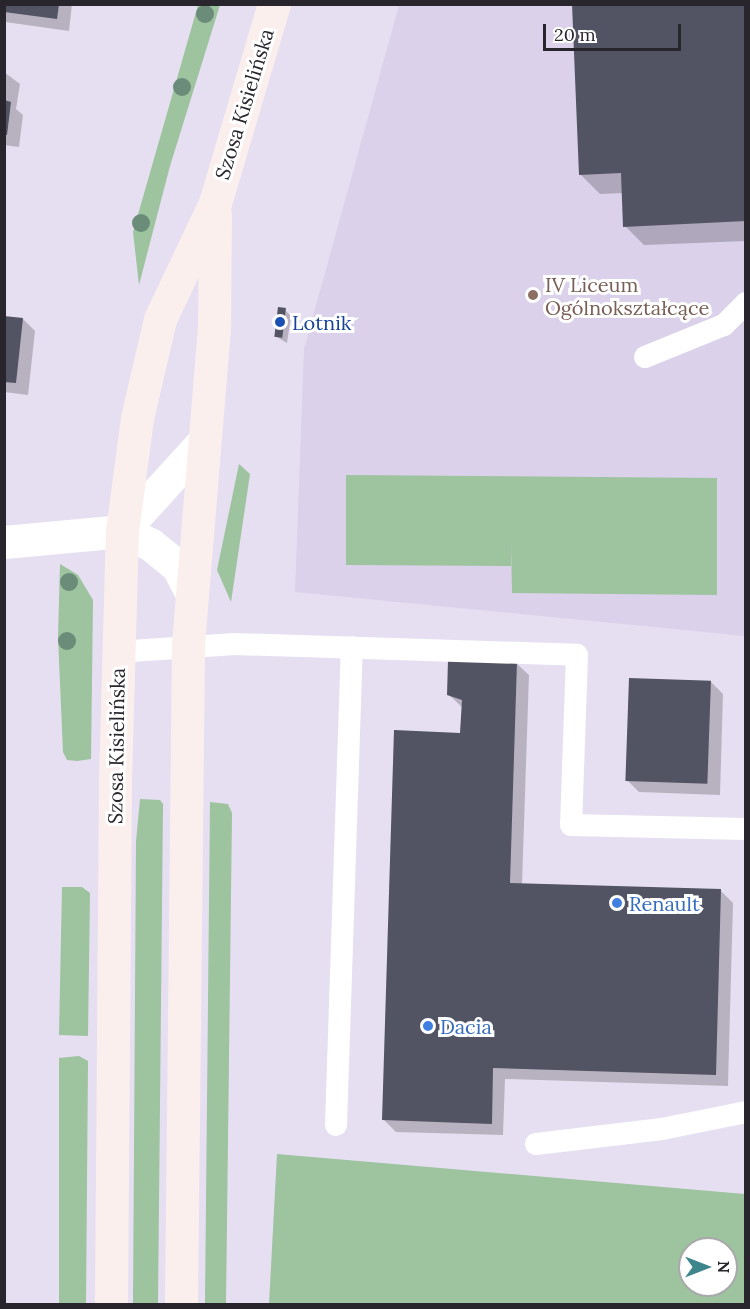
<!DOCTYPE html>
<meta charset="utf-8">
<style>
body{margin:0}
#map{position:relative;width:750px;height:1309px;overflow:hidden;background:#e6dff1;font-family:Lora,serif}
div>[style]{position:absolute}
.built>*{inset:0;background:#dbd1ea}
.green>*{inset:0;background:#9dc39f}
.shadow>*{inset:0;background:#0003}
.building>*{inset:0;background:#525363;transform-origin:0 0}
.lane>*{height:22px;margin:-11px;padding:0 11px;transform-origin:11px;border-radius:11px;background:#fff}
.street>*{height:33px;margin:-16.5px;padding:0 16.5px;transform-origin:16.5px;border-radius:16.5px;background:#fff}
.secondary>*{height:33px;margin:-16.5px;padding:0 16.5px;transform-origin:16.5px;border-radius:16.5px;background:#fbefee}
.trees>*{width:18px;height:18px;margin:-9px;border-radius:50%;background:#6a8c79}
.dots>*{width:16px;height:16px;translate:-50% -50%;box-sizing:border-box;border:3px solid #fff;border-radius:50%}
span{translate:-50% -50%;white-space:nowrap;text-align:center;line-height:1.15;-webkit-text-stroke:6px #fff;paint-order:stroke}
.street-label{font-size:20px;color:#28262c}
.education-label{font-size:20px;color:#785e54}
.left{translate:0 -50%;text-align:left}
.transit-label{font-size:20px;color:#164399}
.shop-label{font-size:20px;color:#366cbe}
.frame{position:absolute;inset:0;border:6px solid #28262c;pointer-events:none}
.north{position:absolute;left:678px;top:1237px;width:60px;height:60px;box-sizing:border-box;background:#fff;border:2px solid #a9a8ab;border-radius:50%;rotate:90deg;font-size:16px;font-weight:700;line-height:24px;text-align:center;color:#28262c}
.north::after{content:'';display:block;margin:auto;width:21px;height:27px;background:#3e868c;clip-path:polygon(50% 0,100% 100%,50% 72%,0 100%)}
.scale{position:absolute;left:543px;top:24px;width:138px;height:27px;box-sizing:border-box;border:3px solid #28262c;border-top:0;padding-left:8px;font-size:18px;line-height:21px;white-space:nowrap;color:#28262c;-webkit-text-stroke:4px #fff;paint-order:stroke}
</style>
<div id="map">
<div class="built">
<i style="clip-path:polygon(399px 5px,745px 5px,745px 636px,295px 592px,304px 349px)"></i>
</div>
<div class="green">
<i style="clip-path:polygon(198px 5px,220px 5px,170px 166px,139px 285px,133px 232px)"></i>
<i style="clip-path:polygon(239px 464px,250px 474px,231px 602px,217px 570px)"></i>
<i style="clip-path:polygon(346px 475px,717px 478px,717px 595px,512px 593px,511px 543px,511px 566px,346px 565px)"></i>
<i style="clip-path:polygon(60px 564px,78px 575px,93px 600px,91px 759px,77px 761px,67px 760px,63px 752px,58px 637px)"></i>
<i style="clip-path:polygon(140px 799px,160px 800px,163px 804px,158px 1304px,133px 1304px,136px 842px)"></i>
<i style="clip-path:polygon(210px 802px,228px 804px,232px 813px,226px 1304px,205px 1304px)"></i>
<i style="clip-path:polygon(62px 887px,82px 887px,90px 893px,88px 1036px,59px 1035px)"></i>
<i style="clip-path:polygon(79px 1056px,88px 1061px,86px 1304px,59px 1304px,59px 1058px)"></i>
<i style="clip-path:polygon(evenodd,277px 1154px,745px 1194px,745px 1304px,269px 1304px,277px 1154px,690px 1249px,726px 1249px,726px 1285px,690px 1285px,690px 1249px)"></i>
</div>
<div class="shadow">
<i style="clip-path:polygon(4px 4px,72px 4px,69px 31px,5px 22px)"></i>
<i style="clip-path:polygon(746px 4px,746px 241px,644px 245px,625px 226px,623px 193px,600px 194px,580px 174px)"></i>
<i style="clip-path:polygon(4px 72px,20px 84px,16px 109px,23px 115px,19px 147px,4px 145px)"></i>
<i style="clip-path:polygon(285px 310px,291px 316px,287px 343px,275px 336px)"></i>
<i style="clip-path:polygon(4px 317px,23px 319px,35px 331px,28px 395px,4px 392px)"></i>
<i style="clip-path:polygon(516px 663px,529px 675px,522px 884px,721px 891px,733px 903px,728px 1086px,505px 1079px,503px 1135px,396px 1132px,384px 1120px,462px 734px,463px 708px,449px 695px)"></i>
<i style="clip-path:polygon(711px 682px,723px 694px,720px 795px,639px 792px,627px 780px)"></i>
</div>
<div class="building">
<i style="clip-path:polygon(4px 4px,59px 4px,57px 19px,4px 12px)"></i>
<i style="clip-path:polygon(572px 4px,746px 4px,746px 221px,623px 227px,621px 173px,579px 175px)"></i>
<i style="clip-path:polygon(4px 100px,11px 102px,7px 135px,4px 135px)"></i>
<i style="left:278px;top:307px;width:8px;height:30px;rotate:7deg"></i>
<i style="clip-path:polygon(4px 316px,23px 318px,16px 383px,4px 382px)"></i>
<i style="clip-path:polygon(448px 660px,517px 662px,510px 883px,721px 889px,716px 1075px,493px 1068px,492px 1124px,382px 1120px,394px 730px,460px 733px,462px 700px,447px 695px)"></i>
<i style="left:629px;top:678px;width:82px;height:103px;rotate:2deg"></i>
</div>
<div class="lane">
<i style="left:645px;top:357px;width:85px;rotate:-22.1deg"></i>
<i style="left:724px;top:325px;width:31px;rotate:-45deg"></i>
<i style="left:117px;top:652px;width:118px;rotate:-3.9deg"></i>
<i style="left:235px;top:644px;width:342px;rotate:1.8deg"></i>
<i style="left:577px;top:655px;width:170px;rotate:92deg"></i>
<i style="left:571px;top:825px;width:175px;rotate:1.3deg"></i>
<i style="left:336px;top:1125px;width:478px;rotate:-88.1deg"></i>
<i style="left:536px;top:1144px;width:127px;rotate:-6.8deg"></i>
<i style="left:662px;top:1129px;width:86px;rotate:-11.4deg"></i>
</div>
<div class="street">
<i style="left:122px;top:531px;width:31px;rotate:25deg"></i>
<i style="left:150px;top:544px;width:36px;rotate:39deg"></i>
<i style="left:178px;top:567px;width:31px;rotate:63deg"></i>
<i style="left:4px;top:542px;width:119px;rotate:-5.3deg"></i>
<i style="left:122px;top:531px;width:120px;rotate:-47.7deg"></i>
</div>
<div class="secondary">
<i style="left:111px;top:1304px;width:524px;rotate:-89.56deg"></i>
<i style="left:115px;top:780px;width:249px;rotate:-88.4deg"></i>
<i style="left:122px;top:531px;width:114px;rotate:-82.4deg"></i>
<i style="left:137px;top:418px;width:102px;rotate:-76.9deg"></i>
<i style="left:160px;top:319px;width:128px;rotate:-64.6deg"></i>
<i style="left:215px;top:203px;width:208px;rotate:-73.5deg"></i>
<i style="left:181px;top:1304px;width:660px;rotate:-89.39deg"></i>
<i style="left:188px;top:644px;width:316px;rotate:-85.3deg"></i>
<i style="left:214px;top:329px;width:115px;rotate:-89.5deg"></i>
</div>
<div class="trees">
<i style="left:205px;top:14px"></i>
<i style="left:182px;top:87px"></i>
<i style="left:141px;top:223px"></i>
<i style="left:69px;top:582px"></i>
<i style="left:67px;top:641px"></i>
</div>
<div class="dots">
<i style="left:533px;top:295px;background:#8d6e63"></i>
<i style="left:280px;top:322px;background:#1a4fb4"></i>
<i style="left:617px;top:903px;background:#3f7fe0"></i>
<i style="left:428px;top:1026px;background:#3f7fe0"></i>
</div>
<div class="street-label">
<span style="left:244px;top:104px;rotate:-73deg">Szosa Kisielińska</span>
<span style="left:116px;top:746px;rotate:-89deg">Szosa Kisielińska</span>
</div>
<div class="education-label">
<span class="left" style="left:545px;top:296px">IV Liceum<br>Ogólnokształcące</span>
</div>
<div class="transit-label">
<span class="left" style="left:292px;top:322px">Lotnik</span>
</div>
<div class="shop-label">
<span class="left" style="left:629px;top:903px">Renault</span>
<span class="left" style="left:440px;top:1026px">Dacia</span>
</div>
<div class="frame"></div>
<div class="north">N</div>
<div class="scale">20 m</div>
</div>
